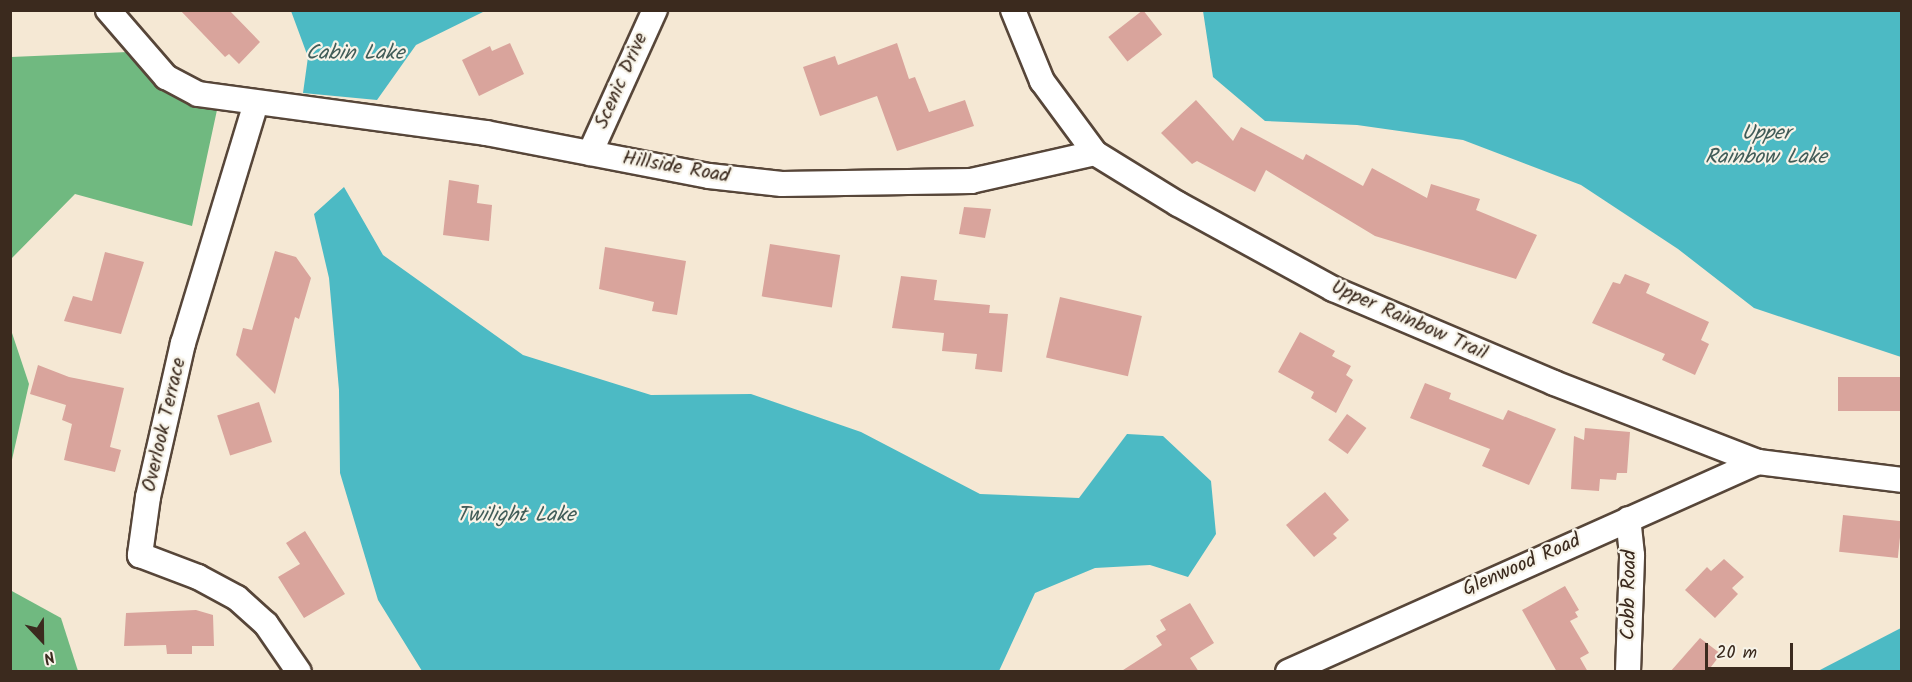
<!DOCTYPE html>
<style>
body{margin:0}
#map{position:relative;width:1912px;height:682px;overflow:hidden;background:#f5e8d4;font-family:Kalam,sans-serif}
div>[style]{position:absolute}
.forest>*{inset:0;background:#70b980}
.water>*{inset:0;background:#4cbac4}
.building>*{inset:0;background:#d9a49c;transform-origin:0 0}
.roads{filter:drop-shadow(2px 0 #574639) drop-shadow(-2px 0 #574639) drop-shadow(0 2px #574639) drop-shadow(0 -2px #574639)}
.minor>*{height:24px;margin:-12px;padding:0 12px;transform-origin:12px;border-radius:12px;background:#fff}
span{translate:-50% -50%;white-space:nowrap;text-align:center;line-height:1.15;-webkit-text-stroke:4.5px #f7f3e8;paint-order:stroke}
.street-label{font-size:20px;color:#3b2a1e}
.water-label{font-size:21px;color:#415c58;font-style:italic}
.frame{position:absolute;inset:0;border:12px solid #3b2a1e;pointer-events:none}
.north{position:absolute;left:12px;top:610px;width:60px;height:60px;-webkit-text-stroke:4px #f7f3e8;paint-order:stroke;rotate:158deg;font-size:16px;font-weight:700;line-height:24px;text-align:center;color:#3b2a1e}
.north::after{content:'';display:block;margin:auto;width:21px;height:27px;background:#3b2a1e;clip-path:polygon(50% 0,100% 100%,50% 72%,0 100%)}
.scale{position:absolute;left:1705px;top:643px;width:88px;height:27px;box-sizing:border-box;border:3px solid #3b2a1e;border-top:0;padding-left:8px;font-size:18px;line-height:21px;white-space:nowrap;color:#3b2a1e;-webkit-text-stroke:4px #f7f3e8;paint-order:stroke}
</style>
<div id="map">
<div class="forest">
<i style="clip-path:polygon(128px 52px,217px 110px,192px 226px,75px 194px,11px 259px,11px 57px)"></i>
<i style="clip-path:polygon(11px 330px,29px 384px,11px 464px,10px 330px)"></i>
<i style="clip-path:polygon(10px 590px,61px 618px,78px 671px,11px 671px)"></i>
</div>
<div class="water">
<i style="clip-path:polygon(291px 11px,291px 10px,485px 11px,416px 45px,377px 100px,303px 93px,308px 57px)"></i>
<i style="clip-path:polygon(1203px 11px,1901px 11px,1901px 357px,1754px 308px,1678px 249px,1581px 185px,1463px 140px,1357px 125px,1265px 121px,1213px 77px)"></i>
<i style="clip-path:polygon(344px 187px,383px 255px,523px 355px,651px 395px,751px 394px,861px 432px,980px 494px,1079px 498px,1127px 434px,1163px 436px,1211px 481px,1216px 534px,1188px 577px,1150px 565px,1095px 568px,1035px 593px,999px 671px,422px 671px,378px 600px,340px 473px,339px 390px,329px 278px,314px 214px)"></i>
<i style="clip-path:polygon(1901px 628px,1901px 671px,1818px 671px,1899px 629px)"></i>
</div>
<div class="building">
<i style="clip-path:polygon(180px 10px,229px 10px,260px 42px,239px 64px,229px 54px,225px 57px)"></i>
<i style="left:1143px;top:10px;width:31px;height:44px;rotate:52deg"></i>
<i style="clip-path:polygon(510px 43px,524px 74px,479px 96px,462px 60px,490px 46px,492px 51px)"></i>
<i style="clip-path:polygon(897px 43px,909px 79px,915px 77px,929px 112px,965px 100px,974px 126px,897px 151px,877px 96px,820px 116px,803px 67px,835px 56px,838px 65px)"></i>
<i style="clip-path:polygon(1196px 100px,1233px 141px,1241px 127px,1303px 160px,1306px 154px,1363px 186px,1372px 168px,1427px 198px,1431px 184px,1480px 199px,1476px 210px,1537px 235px,1516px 279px,1375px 236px,1266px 170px,1255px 192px,1197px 161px,1192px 164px,1161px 133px)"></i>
<i style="clip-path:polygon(449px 180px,479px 185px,477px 203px,492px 205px,489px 241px,443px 235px)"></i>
<i style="clip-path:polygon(964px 207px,991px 209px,985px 238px,959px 234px)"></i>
<i style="left:770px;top:244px;width:71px;height:53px;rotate:9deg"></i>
<i style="clip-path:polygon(605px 247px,686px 261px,677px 315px,652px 311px,654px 302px,599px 289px)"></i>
<i style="clip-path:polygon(275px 251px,296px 257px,311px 278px,299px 319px,295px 317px,275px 394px,236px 355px,243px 328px,252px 330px)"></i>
<i style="clip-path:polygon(105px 252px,144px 262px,121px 334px,64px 321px,73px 296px,92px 301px)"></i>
<i style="clip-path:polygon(1625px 274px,1650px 284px,1646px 293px,1709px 322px,1701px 340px,1709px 344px,1695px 375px,1662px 360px,1665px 354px,1592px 323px,1613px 282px,1620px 284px)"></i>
<i style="clip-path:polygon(901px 276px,937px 280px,934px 300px,990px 305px,989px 313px,1008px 314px,1002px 372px,975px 369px,977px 354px,942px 351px,944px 333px,892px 328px)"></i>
<i style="left:1060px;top:297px;width:84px;height:62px;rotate:13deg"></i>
<i style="clip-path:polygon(1300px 332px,1335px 351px,1332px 356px,1351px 366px,1346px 375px,1353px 380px,1336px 413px,1311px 398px,1314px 392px,1278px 372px)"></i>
<i style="clip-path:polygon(38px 365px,69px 377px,124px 388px,110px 447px,121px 450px,115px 472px,64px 460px,72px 424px,62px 420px,66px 405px,30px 394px)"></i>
<i style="left:1902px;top:377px;width:34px;height:64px;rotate:90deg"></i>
<i style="clip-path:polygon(1425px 383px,1451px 393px,1449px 399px,1503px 420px,1508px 410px,1556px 429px,1529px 485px,1482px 466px,1490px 449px,1410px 418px)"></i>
<i style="left:259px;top:402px;width:42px;height:44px;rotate:72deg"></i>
<i style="left:1347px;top:414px;width:24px;height:32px;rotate:36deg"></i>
<i style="clip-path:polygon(1585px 428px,1630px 432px,1627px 473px,1617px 473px,1616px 480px,1600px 479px,1599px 491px,1571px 489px,1574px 436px,1584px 440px)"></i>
<i style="clip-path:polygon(1325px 492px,1349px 520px,1333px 534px,1337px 538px,1314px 557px,1286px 525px)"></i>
<i style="left:1843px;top:515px;width:59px;height:37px;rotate:6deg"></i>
<i style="clip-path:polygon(305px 531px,345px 594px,304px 618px,278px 577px,300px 564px,286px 543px)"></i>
<i style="clip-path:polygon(1724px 559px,1744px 577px,1732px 588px,1738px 594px,1715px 618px,1685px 590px,1707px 567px,1711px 571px)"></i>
<i style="clip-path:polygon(1565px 586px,1579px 610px,1575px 612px,1578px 617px,1570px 621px,1589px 653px,1580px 658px,1588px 672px,1557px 672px,1522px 610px)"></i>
<i style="clip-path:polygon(1190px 603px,1214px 643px,1190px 658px,1199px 672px,1120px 672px,1162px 645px,1156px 636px,1166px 630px,1160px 620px)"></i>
<i style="clip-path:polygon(196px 610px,213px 615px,214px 646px,192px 646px,192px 654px,167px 654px,166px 645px,124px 646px,126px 613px)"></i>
<i style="clip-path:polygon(1700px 638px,1721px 654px,1707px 672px,1670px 672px)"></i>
</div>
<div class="roads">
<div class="minor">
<i style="left:108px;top:10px;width:89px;rotate:49.1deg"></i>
<i style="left:166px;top:77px;width:36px;rotate:28deg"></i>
<i style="left:198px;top:94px;width:291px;rotate:7.7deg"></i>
<i style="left:486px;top:133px;width:227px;rotate:10.9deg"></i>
<i style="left:709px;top:176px;width:73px;rotate:6.3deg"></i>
<i style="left:782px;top:184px;width:189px;rotate:-0.9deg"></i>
<i style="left:971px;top:181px;width:127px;rotate:-12.7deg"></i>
<i style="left:1013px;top:10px;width:77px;rotate:67.8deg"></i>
<i style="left:1042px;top:81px;width:89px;rotate:53.6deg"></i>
<i style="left:1095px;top:153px;width:97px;rotate:31.6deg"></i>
<i style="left:1178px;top:204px;width:177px;rotate:28.7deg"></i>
<i style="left:1333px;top:289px;width:240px;rotate:23deg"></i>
<i style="left:1554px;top:383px;width:219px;rotate:21.2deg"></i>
<i style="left:1758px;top:462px;width:145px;rotate:7.1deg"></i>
<i style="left:256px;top:103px;width:251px;rotate:106.9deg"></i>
<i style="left:183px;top:343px;width:158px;rotate:102.8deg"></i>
<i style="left:148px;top:497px;width:59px;rotate:97.9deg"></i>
<i style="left:140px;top:555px;width:62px;rotate:20.8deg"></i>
<i style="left:198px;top:577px;width:44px;rotate:28.3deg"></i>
<i style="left:237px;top:598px;width:39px;rotate:42deg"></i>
<i style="left:266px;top:624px;width:58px;rotate:55.5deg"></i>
<i style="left:590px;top:153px;width:157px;rotate:-65.6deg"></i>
<i style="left:1288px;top:672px;width:515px;rotate:-24.08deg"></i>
<i style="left:1628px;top:672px;width:117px;rotate:-88deg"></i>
<i style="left:1632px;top:555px;width:36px;rotate:-96deg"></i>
</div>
</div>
<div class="street-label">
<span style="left:622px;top:81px;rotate:-66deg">Scenic Drive</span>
<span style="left:676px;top:168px;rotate:10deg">Hillside Road</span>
<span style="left:1409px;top:321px;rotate:24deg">Upper Rainbow Trail</span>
<span style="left:165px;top:425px;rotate:-77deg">Overlook Terrace</span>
<span style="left:1522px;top:566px;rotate:-24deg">Glenwood Road</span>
<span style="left:1630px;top:595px;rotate:-89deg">Cobb Road</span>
</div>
<div class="water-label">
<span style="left:355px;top:54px">Cabin Lake</span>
<span style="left:1766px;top:146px">Upper<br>Rainbow Lake</span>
<span style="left:516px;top:516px">Twilight Lake</span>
</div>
<div class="frame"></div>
<div class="north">N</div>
<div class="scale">20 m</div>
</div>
